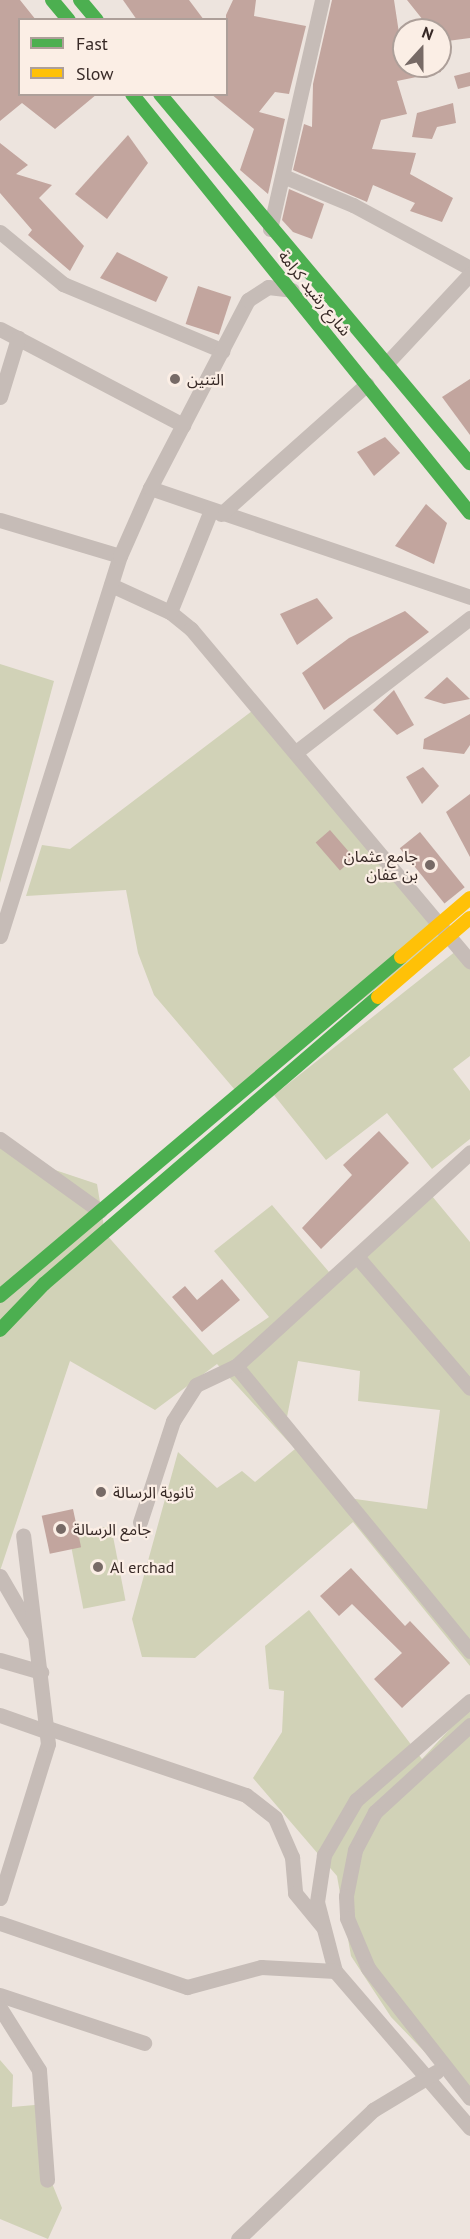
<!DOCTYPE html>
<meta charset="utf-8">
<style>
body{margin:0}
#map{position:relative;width:470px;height:2239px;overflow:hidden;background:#ede4de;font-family:"PT Sans","Noto Sans Arabic",sans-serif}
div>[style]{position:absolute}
.green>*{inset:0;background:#d1d2b7;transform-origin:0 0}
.building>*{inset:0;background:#c2a59e;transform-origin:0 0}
.street>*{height:15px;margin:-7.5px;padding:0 7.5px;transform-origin:7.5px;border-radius:7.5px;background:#c6bcb7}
.fast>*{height:14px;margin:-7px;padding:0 7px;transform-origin:7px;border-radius:7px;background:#4caf50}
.slow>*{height:14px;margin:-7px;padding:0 7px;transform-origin:7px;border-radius:7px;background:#ffc107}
.dots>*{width:16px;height:16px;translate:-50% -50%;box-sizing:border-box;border:3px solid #fbeee5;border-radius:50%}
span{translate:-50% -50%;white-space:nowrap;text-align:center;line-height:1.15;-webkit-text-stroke:4.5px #fbeee5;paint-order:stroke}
.street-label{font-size:16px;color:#372926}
.poi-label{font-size:16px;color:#372926}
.left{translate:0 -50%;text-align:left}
.right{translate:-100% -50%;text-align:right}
.legend{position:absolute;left:18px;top:18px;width:210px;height:78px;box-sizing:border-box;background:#fbeee5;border:2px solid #ad9f99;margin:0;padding:8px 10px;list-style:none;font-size:18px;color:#372926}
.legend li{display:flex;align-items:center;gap:12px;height:30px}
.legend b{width:30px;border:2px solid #ad9f99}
.north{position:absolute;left:392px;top:18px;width:60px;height:60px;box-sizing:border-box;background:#fbeee5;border:2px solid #ad9f99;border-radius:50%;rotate:21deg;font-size:16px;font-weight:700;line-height:24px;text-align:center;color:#372926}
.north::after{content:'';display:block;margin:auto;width:21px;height:27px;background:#776a66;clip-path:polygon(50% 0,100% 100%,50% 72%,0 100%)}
</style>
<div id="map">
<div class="green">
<i style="clip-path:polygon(0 664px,54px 681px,0 883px)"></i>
<i style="clip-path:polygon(260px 705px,448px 931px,241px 1097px,154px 995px,138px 953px,126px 890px,26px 896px,42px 845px,70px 849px)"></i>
<i style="clip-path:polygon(456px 951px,470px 969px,470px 1056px,453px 1069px,470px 1091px,470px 1139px,432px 1169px,387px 1113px,326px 1160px,274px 1095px)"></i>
<i style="clip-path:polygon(evenodd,0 1132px,55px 1170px,97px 1184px,105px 1233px,213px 1355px,269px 1317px,214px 1251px,272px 1205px,329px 1272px,427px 1190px,470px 1242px,470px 1666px,353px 1522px,195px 1658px,142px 1657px,132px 1619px,178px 1452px,217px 1488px,242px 1471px,255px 1482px,295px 1449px,217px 1364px,155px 1410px,70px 1361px,0 1571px,0 1132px,298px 1361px,360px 1371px,358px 1401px,440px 1410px,427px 1509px,348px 1498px,286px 1422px,298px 1361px)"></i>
<i style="left:111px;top:1526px;width:76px;height:43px;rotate:79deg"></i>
<i style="clip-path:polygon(309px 1610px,422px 1759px,470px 1707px,470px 2099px,391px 2017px,351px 1956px,337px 1876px,253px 1778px,282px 1732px,284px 1691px,269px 1689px,265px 1646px)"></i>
<i style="clip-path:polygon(0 2060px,13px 2075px,12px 2107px,46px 2104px,47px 2171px,62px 2208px,48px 2239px,0 2219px)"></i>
</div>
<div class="building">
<i style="clip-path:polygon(0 0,20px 0,36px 20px,20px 20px,20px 94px,97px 94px,55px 129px,22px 103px,0 121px)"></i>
<i style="clip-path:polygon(123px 0,189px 0,204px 20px,137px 20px)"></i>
<i style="clip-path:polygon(233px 0,256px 0,254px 16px,306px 26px,289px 94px,275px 92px,259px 112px,285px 119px,268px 194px,240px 170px,254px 129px,211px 94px,226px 94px,226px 15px)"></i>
<i style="clip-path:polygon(332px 0,394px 0,404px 66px,440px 66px,441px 72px,397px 81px,407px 114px,381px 120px,372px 149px,416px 153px,410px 174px,453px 198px,442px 222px,410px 211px,415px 203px,373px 185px,367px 202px,293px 170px,304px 124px,312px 127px,313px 84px)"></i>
<i style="clip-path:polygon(407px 0,470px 0,470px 38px,440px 42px,440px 30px,431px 30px)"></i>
<i style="clip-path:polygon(470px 72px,470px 86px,458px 89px,454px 76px)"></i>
<i style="clip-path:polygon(453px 103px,456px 123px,437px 127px,432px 139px,412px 137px,417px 113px)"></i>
<i style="clip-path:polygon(128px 135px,148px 163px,107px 219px,75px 194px)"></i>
<i style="clip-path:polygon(0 143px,28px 165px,16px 174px,52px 185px,39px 198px,84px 246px,70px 271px,28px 235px,32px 230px,0 193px)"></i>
<i style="clip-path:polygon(289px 189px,324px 204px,312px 239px,293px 232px,282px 220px)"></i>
<i style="clip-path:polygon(117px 252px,168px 277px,156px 302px,100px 278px)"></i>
<i style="left:198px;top:286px;width:35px;height:40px;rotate:18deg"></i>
<i style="clip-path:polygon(470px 379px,470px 435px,442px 397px)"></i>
<i style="clip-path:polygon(385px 437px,400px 453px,374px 476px,357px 452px)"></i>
<i style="clip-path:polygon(426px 504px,447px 523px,434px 564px,395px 546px)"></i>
<i style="clip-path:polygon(317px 598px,333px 618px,297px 645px,280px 614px)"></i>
<i style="clip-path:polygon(405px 611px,429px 632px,324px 710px,302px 673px,349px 638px)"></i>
<i style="clip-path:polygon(447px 677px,470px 699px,444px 704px,424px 698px)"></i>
<i style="clip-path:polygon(394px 690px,414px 725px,397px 735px,373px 710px)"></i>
<i style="clip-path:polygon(470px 714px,470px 745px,464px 754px,423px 749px,424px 739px)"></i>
<i style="clip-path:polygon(423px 767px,439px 786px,422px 804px,406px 777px)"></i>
<i style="clip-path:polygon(470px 794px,470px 857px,446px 812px)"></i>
<i style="left:330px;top:830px;width:37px;height:19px;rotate:49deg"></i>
<i style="left:420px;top:832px;width:71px;height:26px;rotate:51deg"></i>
<i style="clip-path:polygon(379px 1131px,409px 1163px,321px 1249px,302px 1228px,352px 1175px,343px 1165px)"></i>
<i style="clip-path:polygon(222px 1279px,240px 1300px,202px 1332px,172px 1297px,185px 1286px,197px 1300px)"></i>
<i style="left:73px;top:1509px;width:39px;height:32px;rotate:78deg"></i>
<i style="clip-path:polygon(351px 1568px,405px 1626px,410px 1621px,450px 1663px,402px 1708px,374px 1679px,402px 1653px,352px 1604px,339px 1616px,320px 1596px)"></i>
</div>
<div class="street">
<i style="left:283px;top:176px;width:76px;rotate:22.5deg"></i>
<i style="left:353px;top:205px;width:133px;rotate:28.3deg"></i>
<i style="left:270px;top:229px;width:235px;rotate:-77.2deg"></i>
<i style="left:0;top:232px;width:82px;rotate:39.5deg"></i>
<i style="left:63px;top:284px;width:173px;rotate:22.7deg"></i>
<i style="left:0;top:329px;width:207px;rotate:27.7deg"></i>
<i style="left:386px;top:364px;width:123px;rotate:-47deg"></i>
<i style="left:0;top:397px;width:62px;rotate:-73deg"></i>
<i style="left:150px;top:488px;width:338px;rotate:18.8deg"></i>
<i style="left:221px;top:514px;width:195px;rotate:-41.7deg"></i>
<i style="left:0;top:520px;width:125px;rotate:16.7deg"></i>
<i style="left:111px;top:585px;width:65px;rotate:24.6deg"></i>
<i style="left:170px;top:612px;width:27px;rotate:39deg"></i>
<i style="left:191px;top:629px;width:434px;rotate:50deg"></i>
<i style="left:170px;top:612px;width:110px;rotate:-68.1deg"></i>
<i style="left:296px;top:752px;width:220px;rotate:-37.6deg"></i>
<i style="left:0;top:936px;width:398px;rotate:-72.5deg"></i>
<i style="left:120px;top:556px;width:74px;rotate:-66.2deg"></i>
<i style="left:150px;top:488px;width:212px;rotate:-62.5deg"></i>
<i style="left:248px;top:300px;width:24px;rotate:-33deg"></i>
<i style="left:268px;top:287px;width:24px;rotate:7deg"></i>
<i style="left:0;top:1139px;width:123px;rotate:35.8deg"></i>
<i style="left:359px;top:1259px;width:170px;rotate:49.3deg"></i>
<i style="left:236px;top:1366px;width:369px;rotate:50.6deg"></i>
<i style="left:140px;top:1522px;width:106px;rotate:-71.9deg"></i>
<i style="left:173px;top:1421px;width:43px;rotate:-57.4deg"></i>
<i style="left:196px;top:1385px;width:44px;rotate:-25.4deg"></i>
<i style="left:236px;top:1366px;width:317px;rotate:-42.4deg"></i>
<i style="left:0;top:1576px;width:66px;rotate:59.9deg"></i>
<i style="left:0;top:1660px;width:43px;rotate:16.3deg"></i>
<i style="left:470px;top:1701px;width:151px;rotate:139deg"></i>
<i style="left:356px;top:1800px;width:64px;rotate:120.2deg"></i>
<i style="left:324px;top:1855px;width:48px;rotate:98.5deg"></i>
<i style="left:317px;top:1902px;width:71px;rotate:75.4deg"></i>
<i style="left:335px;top:1971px;width:207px;rotate:49.3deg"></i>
<i style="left:0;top:1715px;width:51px;rotate:19.5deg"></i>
<i style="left:470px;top:1725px;width:129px;rotate:137.5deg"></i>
<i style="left:375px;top:1812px;width:43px;rotate:117.8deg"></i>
<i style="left:355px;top:1850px;width:47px;rotate:101.1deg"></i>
<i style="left:346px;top:1896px;width:22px;rotate:87deg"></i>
<i style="left:347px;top:1918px;width:54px;rotate:67.2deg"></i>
<i style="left:368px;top:1968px;width:165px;rotate:51.9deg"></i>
<i style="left:48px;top:1728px;width:209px;rotate:18.7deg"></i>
<i style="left:246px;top:1795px;width:37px;rotate:38deg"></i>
<i style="left:275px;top:1818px;width:43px;rotate:66.4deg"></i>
<i style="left:292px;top:1857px;width:36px;rotate:85deg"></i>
<i style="left:295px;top:1893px;width:44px;rotate:50.5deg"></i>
<i style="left:0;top:1898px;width:161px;rotate:-72.7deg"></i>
<i style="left:48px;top:1744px;width:210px;rotate:-96.8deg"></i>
<i style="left:0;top:1923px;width:198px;rotate:18.9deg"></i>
<i style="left:187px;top:1987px;width:77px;rotate:-15.1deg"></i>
<i style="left:261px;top:1967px;width:74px;rotate:3.1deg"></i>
<i style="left:0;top:1995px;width:152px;rotate:18.4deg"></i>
<i style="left:0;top:2008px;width:73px;rotate:57.8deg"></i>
<i style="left:39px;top:2070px;width:110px;rotate:85.8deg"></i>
<i style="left:238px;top:2239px;width:187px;rotate:-43.7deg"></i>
<i style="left:373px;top:2110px;width:74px;rotate:-31.1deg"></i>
</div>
<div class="fast">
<i style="left:52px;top:0;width:26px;rotate:50deg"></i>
<i style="left:80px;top:0;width:26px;rotate:50deg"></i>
<i style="left:132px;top:94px;width:538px;rotate:51.11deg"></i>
<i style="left:160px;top:94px;width:482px;rotate:50deg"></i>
<i style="left:0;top:1296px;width:525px;rotate:-40.21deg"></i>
<i style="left:0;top:1330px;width:64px;rotate:-46.3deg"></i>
<i style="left:44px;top:1284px;width:440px;rotate:-40.7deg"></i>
</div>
<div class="slow">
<i style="left:401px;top:957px;width:91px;rotate:-40.5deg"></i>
<i style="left:378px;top:997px;width:121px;rotate:-40.7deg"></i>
</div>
<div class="dots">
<i style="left:175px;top:379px;background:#776a66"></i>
<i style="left:430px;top:865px;background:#776a66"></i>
<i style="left:101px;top:1492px;background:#776a66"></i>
<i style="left:61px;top:1529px;background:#776a66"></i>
<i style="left:98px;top:1567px;background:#776a66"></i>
</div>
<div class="street-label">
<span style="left:315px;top:293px;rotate:51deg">شارع رشيد كرامة</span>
</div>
<div class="poi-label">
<span class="left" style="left:187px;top:379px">التنين</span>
<span class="right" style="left:418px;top:865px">جامع عثمان<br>بن عفان</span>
<span class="left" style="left:113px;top:1492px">ثانوية الرسالة</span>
<span class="left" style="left:73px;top:1529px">جامع الرسالة</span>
<span class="left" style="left:110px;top:1567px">Al erchad</span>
</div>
<ul class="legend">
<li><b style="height:8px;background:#4caf50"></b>Fast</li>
<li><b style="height:8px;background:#ffc107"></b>Slow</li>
</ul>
<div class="north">N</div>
</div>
